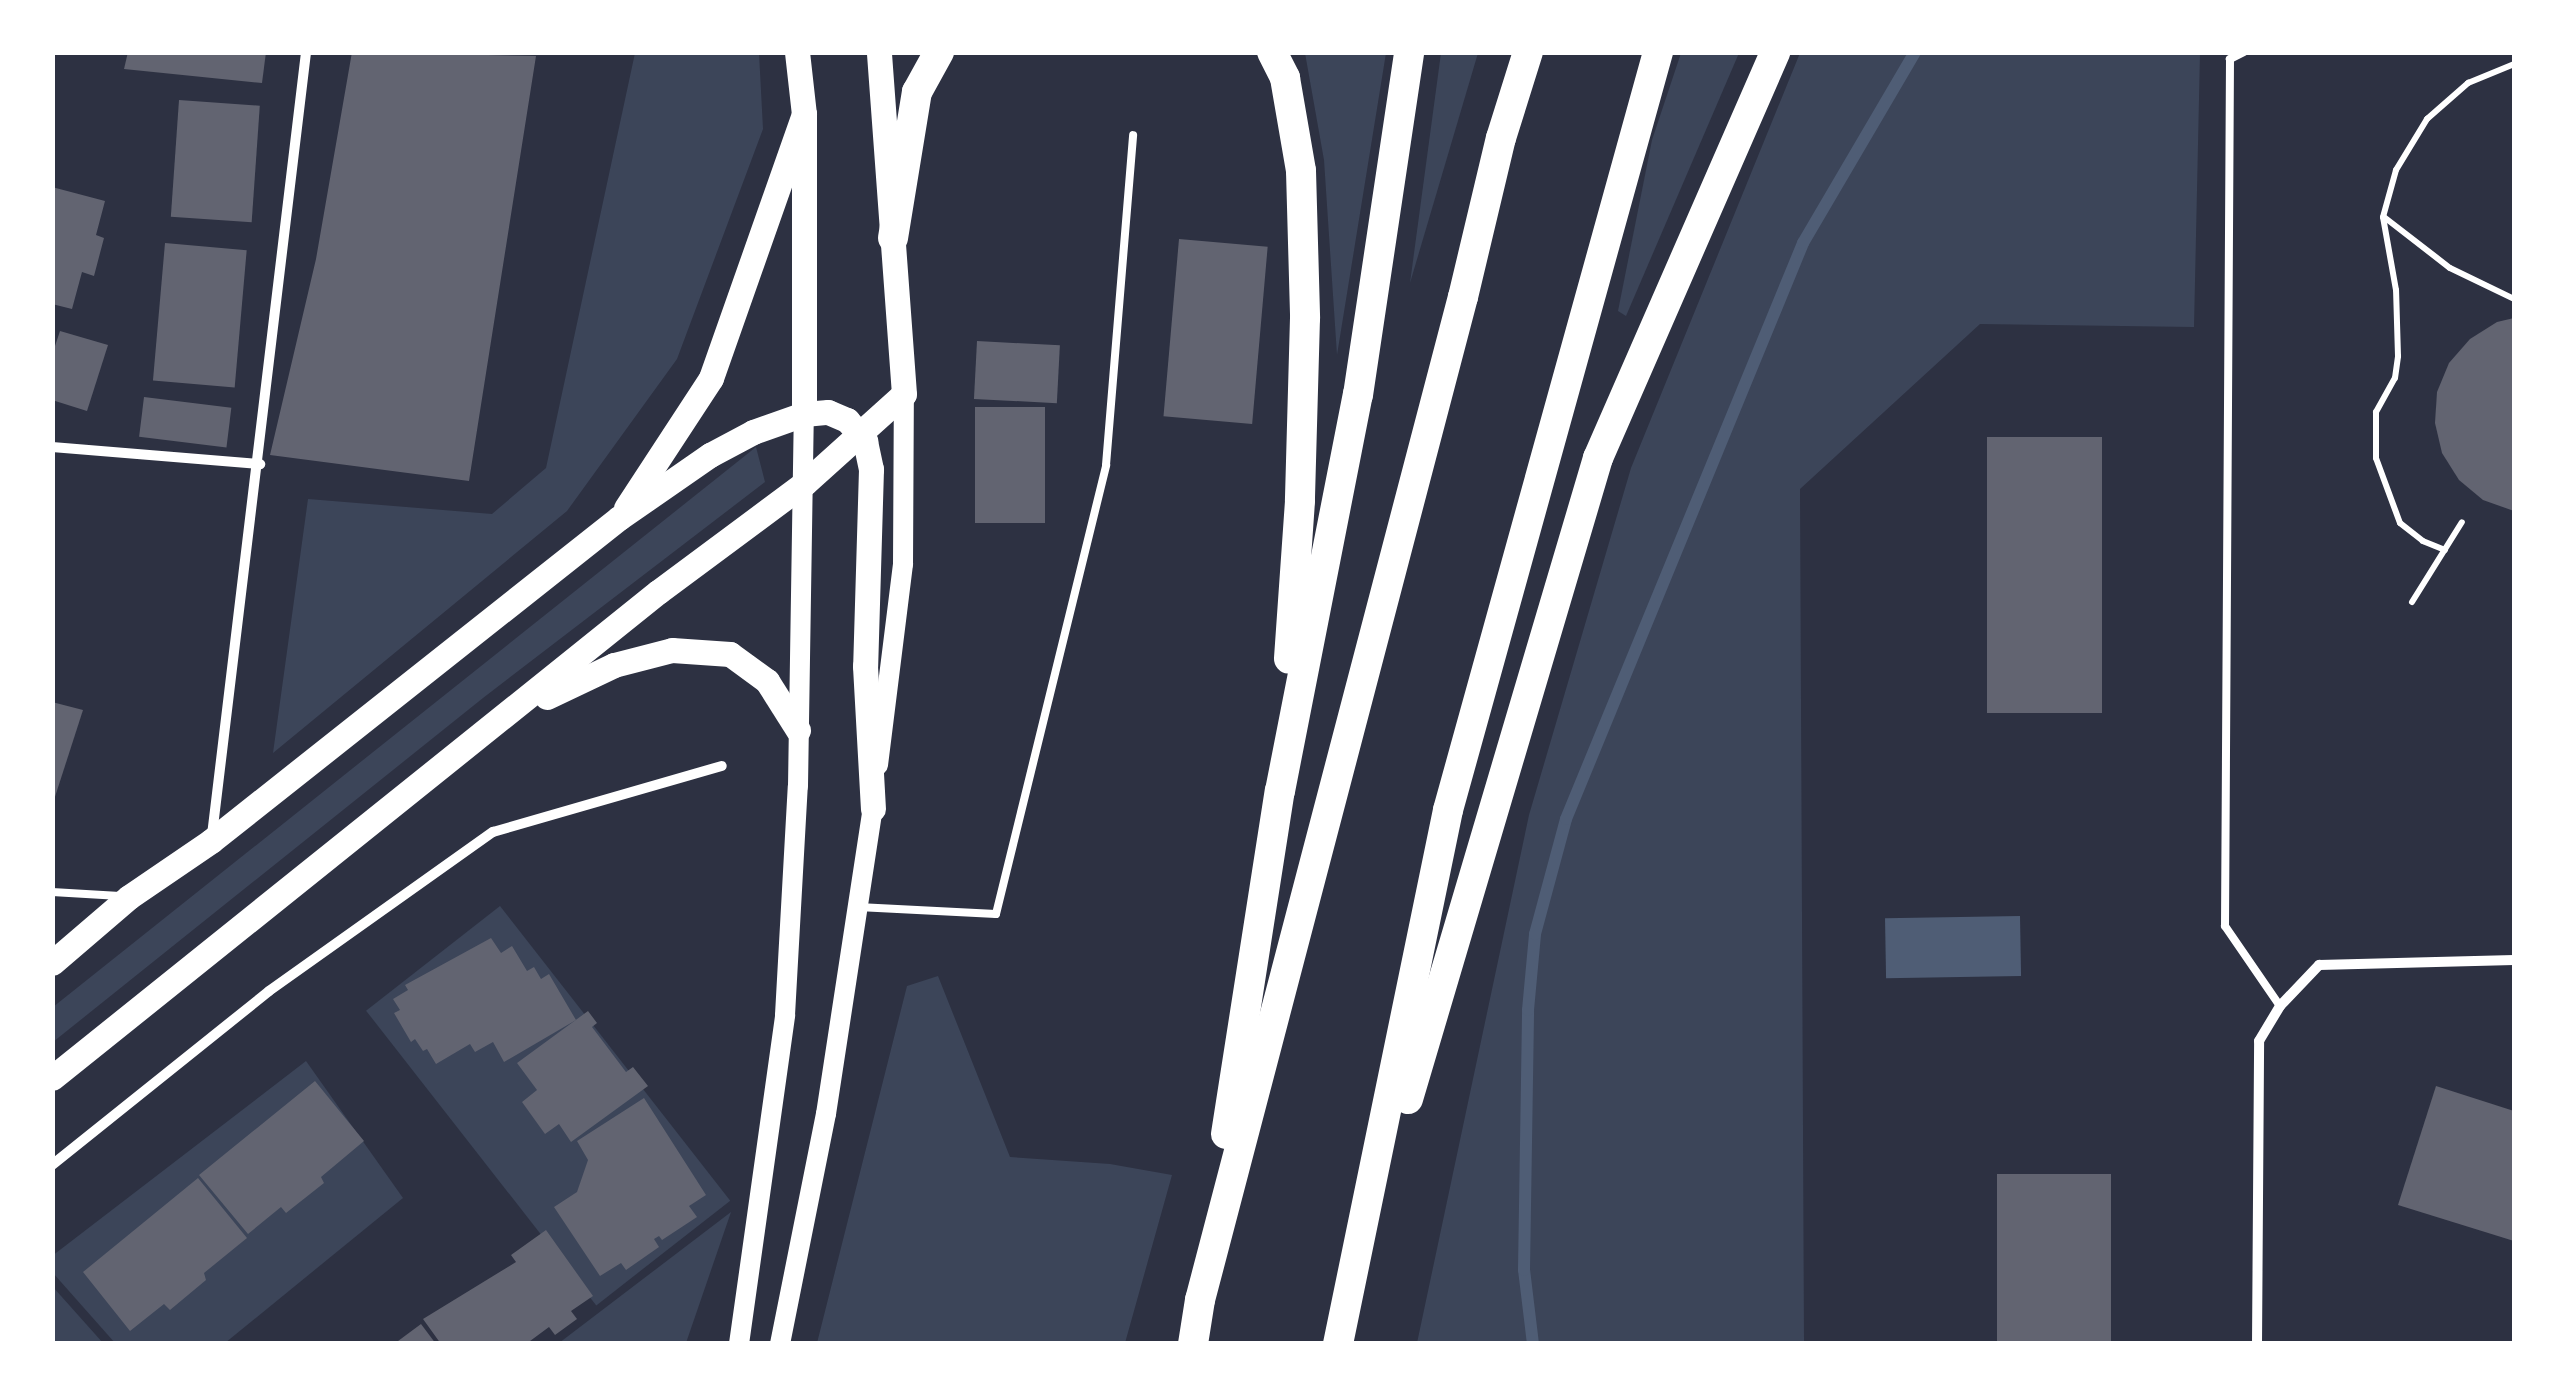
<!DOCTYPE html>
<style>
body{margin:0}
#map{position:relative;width:2567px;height:1396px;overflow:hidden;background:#2d3142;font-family:"Alegreya Sans",sans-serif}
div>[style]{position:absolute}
.green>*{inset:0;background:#3c4559;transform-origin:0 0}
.water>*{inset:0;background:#4f5d75;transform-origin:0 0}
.stream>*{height:12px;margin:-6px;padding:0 6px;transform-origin:6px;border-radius:6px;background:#4f5d75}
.building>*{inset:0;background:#626471;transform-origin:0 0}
.path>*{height:6px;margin:-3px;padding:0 3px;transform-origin:3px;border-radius:3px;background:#fff}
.service>*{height:8px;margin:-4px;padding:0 4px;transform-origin:4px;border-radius:4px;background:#fff}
.minor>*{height:10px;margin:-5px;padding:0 5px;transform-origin:5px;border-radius:5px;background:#fff}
.secondary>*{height:20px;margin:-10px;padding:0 10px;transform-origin:10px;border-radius:10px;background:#fff}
.primary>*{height:25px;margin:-12.5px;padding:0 12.5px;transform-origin:12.5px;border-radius:12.5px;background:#fff}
.motorway>*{height:30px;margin:-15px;padding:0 15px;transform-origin:15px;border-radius:15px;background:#fff}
span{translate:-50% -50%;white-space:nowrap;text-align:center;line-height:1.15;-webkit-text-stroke:8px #fff;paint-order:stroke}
.frame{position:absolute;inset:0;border:55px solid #fff;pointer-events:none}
</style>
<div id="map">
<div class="green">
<i style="clip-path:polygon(635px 53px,759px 53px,763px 129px,677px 359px,567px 511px,273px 753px,308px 499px,492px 514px,546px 468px)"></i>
<i style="clip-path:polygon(1305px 53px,1386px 53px,1337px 355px,1324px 160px)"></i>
<i style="clip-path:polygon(1441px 53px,1478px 53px,1410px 283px)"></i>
<i style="clip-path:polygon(1681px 53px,1739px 53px,1626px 316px,1618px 311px,1652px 140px)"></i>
<i style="clip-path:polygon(1800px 53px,2200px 53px,2194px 327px,1980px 324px,1800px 489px,1804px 1343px,1417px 1343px,1529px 815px,1631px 468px)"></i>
<i style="clip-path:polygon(756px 447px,765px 482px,483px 698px,53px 1042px,53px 1007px)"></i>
<i style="left:500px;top:906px;width:374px;height:170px;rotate:52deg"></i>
<i style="clip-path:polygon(938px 976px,1010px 1157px,1110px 1164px,1172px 1175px,1125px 1343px,817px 1343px,907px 986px)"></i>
<i style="clip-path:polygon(306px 1061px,403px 1198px,225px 1343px,115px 1343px,53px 1273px,52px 1256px)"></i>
<i style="clip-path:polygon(731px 1212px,686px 1343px,559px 1343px)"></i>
<i style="clip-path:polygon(52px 1287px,53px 1287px,103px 1343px,53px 1343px)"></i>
</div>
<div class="water">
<i style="left:2020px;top:916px;width:60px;height:135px;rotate:89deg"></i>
</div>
<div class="stream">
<i style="left:1533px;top:1344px;width:75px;rotate:-96.9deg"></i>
<i style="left:1524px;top:1270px;width:260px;rotate:-89.1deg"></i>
<i style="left:1528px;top:1010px;width:76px;rotate:-84.7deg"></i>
<i style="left:1535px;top:934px;width:119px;rotate:-74.9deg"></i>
<i style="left:1566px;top:819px;width:623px;rotate:-67.63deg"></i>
<i style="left:1803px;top:243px;width:221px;rotate:-59.6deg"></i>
</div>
<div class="building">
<i style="clip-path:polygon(128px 52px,266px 52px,262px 83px,124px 69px)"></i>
<i style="clip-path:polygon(352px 52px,536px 56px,469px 481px,270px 455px,316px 259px)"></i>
<i style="left:179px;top:100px;width:81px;height:117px;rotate:4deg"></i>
<i style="clip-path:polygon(52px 187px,105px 201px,96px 235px,104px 238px,94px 276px,82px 272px,72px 309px,52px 304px)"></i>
<i style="left:1179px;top:239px;width:89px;height:178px;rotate:5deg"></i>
<i style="left:165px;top:243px;width:82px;height:138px;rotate:5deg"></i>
<i style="clip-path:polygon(2514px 318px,2514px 511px,2483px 500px,2459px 480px,2442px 453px,2435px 423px,2437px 392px,2449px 363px,2470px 339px,2497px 322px)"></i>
<i style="clip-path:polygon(60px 331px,108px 345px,87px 411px,52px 400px,52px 355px)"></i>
<i style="left:977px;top:341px;width:83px;height:58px;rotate:3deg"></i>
<i style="left:144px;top:397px;width:88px;height:40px;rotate:7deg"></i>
<i style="left:1045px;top:407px;width:116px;height:70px;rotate:90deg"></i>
<i style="left:1987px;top:437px;width:115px;height:276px"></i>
<i style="clip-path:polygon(52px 702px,83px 710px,53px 803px,52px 803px)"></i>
<i style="clip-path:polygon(491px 938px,501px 953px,512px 946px,527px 971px,534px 967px,541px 979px,549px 974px,576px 1020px,504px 1062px,493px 1042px,475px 1052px,470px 1044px,436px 1064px,427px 1049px,423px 1051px,415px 1039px,411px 1042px,394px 1013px,400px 1010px,393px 999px,408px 990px,405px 985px)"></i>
<i style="clip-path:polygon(588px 1011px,597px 1023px,592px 1027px,626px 1072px,633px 1067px,648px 1086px,571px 1142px,559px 1124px,545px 1134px,522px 1102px,537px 1090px,517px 1063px)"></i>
<i style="clip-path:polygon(315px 1081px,364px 1141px,321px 1177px,324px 1183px,286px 1213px,281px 1207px,248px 1234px,199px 1175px)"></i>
<i style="clip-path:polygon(2436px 1086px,2514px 1111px,2514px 1241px,2398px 1205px)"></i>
<i style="clip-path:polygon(644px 1098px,706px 1195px,689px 1206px,697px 1217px,662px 1240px,659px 1236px,654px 1239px,659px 1247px,626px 1270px,621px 1263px,600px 1276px,554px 1207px,577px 1192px,588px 1160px,577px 1141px)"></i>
<i style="left:2111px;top:1174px;width:170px;height:114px;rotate:90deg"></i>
<i style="clip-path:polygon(198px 1178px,247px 1238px,204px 1273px,206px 1280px,170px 1310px,164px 1304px,130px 1331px,83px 1272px)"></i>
<i style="clip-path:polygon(546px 1230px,593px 1296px,571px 1311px,577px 1319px,555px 1335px,549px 1327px,526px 1344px,441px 1344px,423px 1319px,516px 1262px,511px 1255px)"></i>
<i style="clip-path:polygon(421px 1324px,436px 1344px,394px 1344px)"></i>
</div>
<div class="path">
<i style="left:2384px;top:217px;width:83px;rotate:37.7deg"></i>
<i style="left:2450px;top:268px;width:71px;rotate:25.8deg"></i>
<i style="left:2445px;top:550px;width:24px;rotate:-158deg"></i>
<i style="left:2423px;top:541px;width:29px;rotate:-142deg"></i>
<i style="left:2400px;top:523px;width:69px;rotate:-110.3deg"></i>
<i style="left:2376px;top:458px;width:46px;rotate:-90deg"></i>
<i style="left:2376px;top:412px;width:39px;rotate:-61deg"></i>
<i style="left:2395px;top:378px;width:22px;rotate:-82deg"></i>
<i style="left:2398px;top:356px;width:66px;rotate:-91.7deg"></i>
<i style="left:2396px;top:290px;width:74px;rotate:-100.1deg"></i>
<i style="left:2383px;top:217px;width:49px;rotate:-74.5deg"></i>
<i style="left:2396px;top:170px;width:60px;rotate:-58.7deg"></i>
<i style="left:2427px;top:119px;width:55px;rotate:-41.3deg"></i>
<i style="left:2468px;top:83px;width:50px;rotate:-22.4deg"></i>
<i style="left:2412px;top:602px;width:94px;rotate:-58deg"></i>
</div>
<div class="service">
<i style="left:2244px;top:52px;width:16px;rotate:153deg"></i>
<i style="left:2230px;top:59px;width:867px;rotate:90.33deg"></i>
<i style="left:2225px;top:926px;width:97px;rotate:55.5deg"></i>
<i style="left:52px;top:892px;width:68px;rotate:3.4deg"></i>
<i style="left:858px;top:907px;width:138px;rotate:2.9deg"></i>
<i style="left:996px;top:914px;width:462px;rotate:-76.2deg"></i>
<i style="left:1106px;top:465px;width:331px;rotate:-85.3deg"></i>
</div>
<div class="minor">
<i style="left:52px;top:447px;width:209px;rotate:4.7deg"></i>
<i style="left:212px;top:835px;width:789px;rotate:-83.15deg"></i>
<i style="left:52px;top:1165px;width:278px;rotate:-38.7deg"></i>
<i style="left:269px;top:991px;width:275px;rotate:-35.4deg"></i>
<i style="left:493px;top:832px;width:238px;rotate:-16.1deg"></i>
<i style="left:2257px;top:1344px;width:303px;rotate:-89.6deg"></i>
<i style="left:2259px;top:1041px;width:41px;rotate:-59deg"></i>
<i style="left:2280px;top:1006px;width:57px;rotate:-46.4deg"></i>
<i style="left:2319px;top:965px;width:195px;rotate:-1.5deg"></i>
</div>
<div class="secondary">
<i style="left:878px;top:765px;width:203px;rotate:-82.9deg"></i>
<i style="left:903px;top:564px;width:170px;rotate:-89.7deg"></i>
<i style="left:739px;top:1344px;width:332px;rotate:-82deg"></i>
<i style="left:785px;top:1015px;width:229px;rotate:-86.8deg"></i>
<i style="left:798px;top:786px;width:372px;rotate:-89.1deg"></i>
<i style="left:780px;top:1344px;width:235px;rotate:-78.7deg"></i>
<i style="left:826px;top:1114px;width:324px;rotate:-81.3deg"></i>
</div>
<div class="primary">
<i style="left:797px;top:52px;width:62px;rotate:83.6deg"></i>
<i style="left:804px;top:114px;width:300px;rotate:90deg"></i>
<i style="left:626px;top:508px;width:155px;rotate:-56.8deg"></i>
<i style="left:711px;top:378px;width:280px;rotate:-70.6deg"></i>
<i style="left:547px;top:697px;width:74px;rotate:-25.5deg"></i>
<i style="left:614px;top:665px;width:60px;rotate:-14.5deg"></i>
<i style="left:672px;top:650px;width:58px;rotate:3.9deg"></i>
<i style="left:730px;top:654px;width:46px;rotate:36.1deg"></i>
<i style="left:767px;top:681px;width:58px;rotate:57.7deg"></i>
<i style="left:52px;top:963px;width:101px;rotate:-40.6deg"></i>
<i style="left:129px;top:897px;width:99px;rotate:-34.3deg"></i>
<i style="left:211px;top:841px;width:520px;rotate:-38.37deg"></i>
<i style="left:619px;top:518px;width:111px;rotate:-34.7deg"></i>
<i style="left:710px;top:455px;width:49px;rotate:-28.1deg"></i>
<i style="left:753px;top:432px;width:54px;rotate:-19.4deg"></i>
<i style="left:804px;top:414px;width:24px;rotate:-5deg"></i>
<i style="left:828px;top:412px;width:21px;rotate:23deg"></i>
<i style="left:847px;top:420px;width:28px;rotate:49deg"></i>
<i style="left:865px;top:441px;width:29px;rotate:78deg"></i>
<i style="left:871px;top:469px;width:197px;rotate:91.7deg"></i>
<i style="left:865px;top:666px;width:143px;rotate:86.8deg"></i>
<i style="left:52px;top:1078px;width:777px;rotate:-38.73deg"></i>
<i style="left:658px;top:592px;width:183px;rotate:-36.6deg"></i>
<i style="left:805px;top:483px;width:133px;rotate:-42deg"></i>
<i style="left:904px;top:394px;width:343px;rotate:-94.2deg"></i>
</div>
<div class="motorway">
<i style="left:1272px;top:52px;width:29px;rotate:63deg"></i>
<i style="left:1285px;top:78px;width:94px;rotate:80.2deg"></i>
<i style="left:1301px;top:171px;width:147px;rotate:88.4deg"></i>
<i style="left:1305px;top:318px;width:183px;rotate:91.6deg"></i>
<i style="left:1300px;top:501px;width:158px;rotate:94deg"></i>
<i style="left:893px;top:238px;width:148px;rotate:-80.7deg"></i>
<i style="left:917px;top:92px;width:46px;rotate:-61.2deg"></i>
<i style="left:1408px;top:1099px;width:669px;rotate:-73.49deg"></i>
<i style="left:1598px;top:458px;width:443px;rotate:-66.4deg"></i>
<i style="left:1226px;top:1134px;width:347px;rotate:-81.1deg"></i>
<i style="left:1280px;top:791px;width:404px;rotate:-78.9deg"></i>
<i style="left:1358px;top:395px;width:347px;rotate:-81.5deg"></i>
<i style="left:1193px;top:1344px;width:45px;rotate:-81deg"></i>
<i style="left:1200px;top:1300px;width:1037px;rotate:-75.31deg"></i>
<i style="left:1463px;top:297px;width:163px;rotate:-76.6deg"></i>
<i style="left:1501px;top:138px;width:90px;rotate:-72.6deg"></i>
<i style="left:1338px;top:1344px;width:545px;rotate:-78.36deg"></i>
<i style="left:1448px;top:810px;width:787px;rotate:-74.51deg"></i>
</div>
<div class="frame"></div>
</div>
